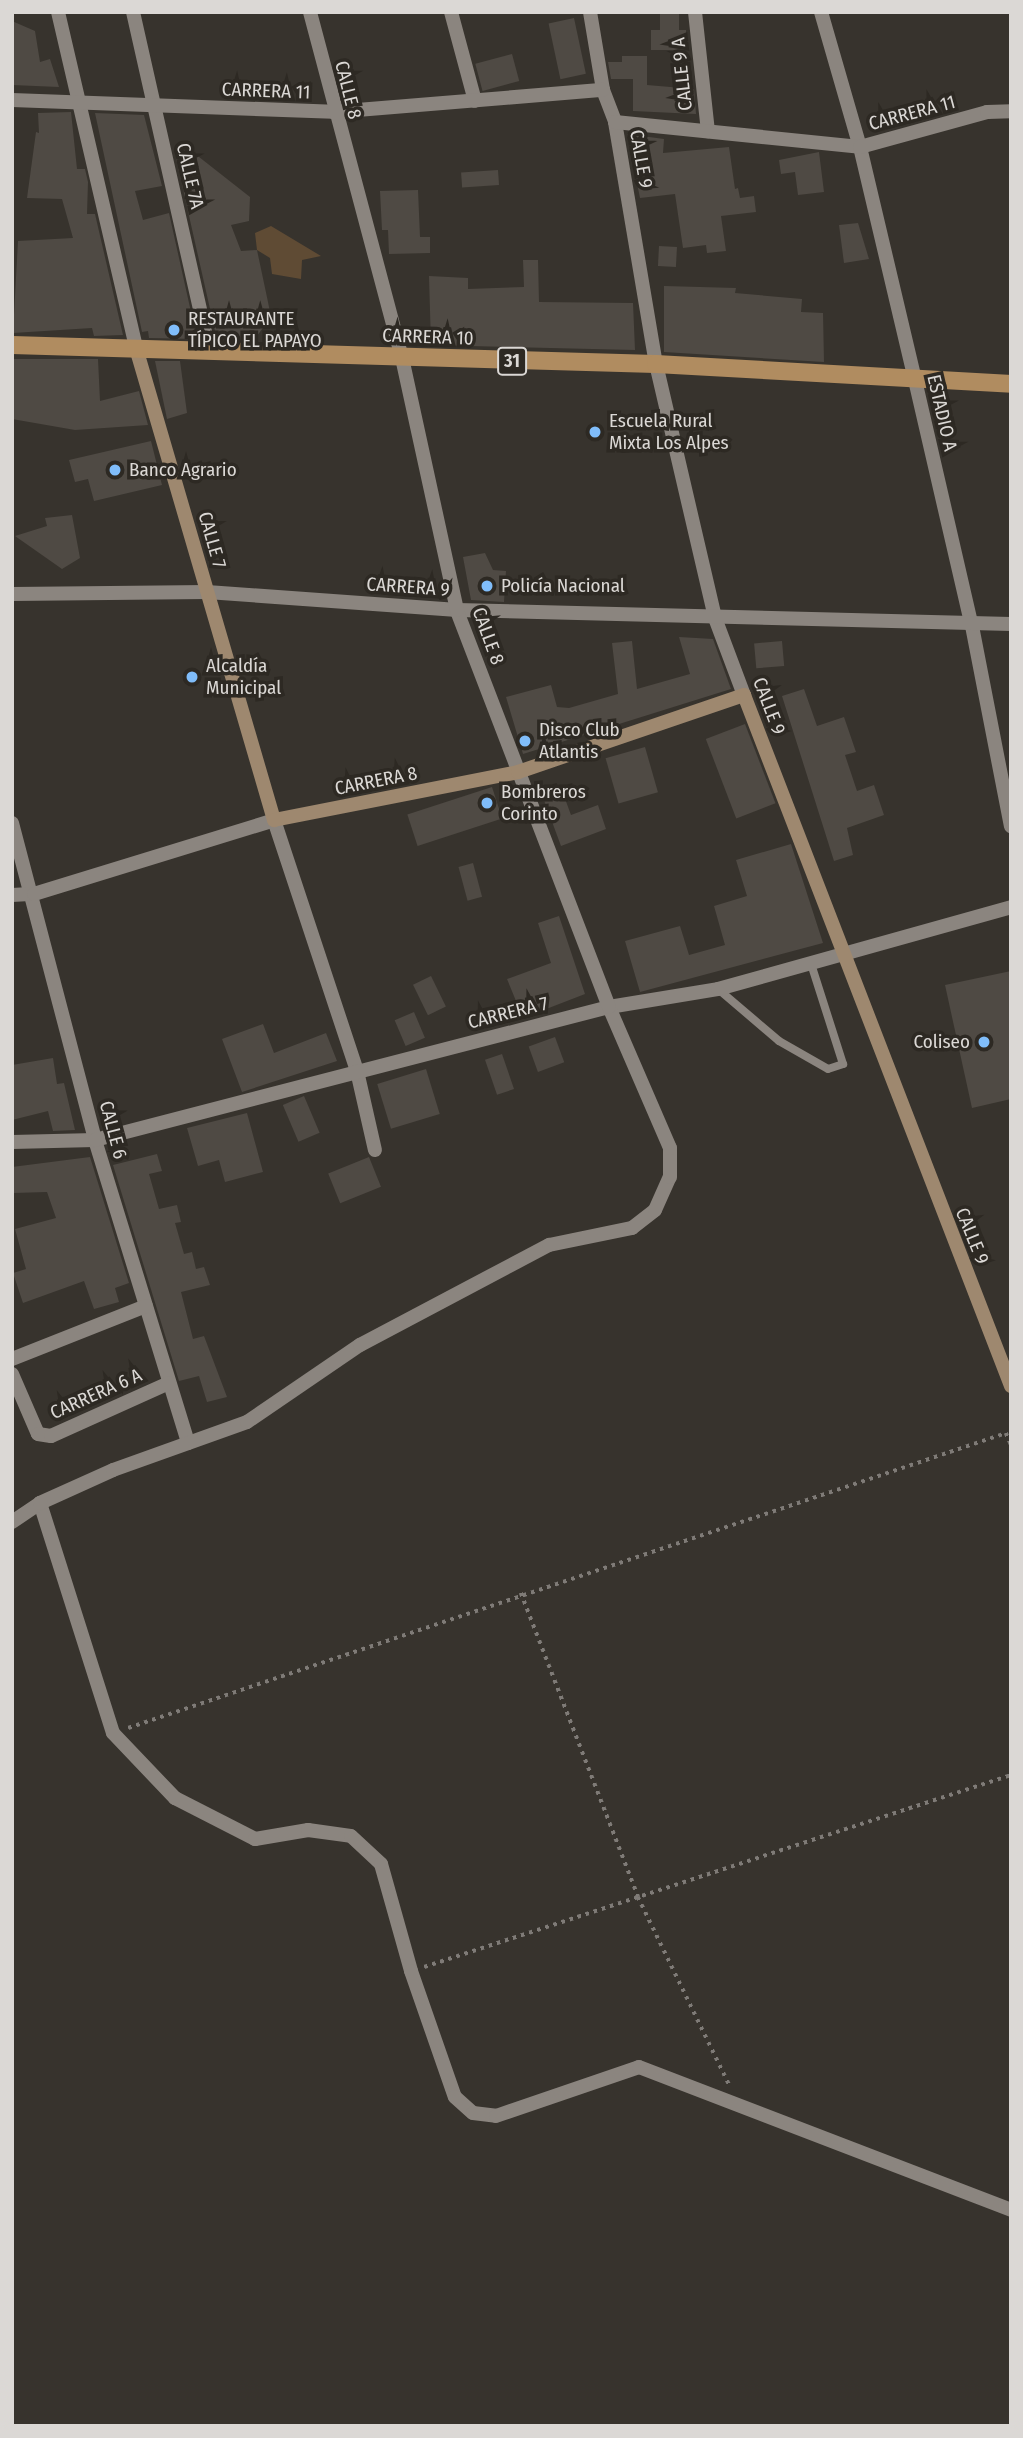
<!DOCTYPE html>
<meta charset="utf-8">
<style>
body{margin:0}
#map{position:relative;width:1023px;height:2438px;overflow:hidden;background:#37332d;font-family:"Fira Sans Condensed",sans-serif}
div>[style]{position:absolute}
.green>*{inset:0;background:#5f4b34}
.building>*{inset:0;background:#4f4a44;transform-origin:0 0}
.path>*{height:3.5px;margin-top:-1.75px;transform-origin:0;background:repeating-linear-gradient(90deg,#7f7b77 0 3.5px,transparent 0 8.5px)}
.lane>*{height:8px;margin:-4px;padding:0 4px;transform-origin:4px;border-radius:4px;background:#8b857f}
.street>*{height:14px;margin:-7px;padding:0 7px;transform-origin:7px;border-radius:7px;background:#8b857f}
.secondary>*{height:14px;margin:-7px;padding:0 7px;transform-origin:7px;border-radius:7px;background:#9e886f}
.primary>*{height:18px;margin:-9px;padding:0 9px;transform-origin:9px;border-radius:9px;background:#b08c60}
.dots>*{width:19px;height:19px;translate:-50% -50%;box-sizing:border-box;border:4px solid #2d2923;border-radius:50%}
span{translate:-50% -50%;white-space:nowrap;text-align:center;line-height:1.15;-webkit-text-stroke:7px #2d2923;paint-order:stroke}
.shield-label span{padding:2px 5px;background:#2d2923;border:2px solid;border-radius:5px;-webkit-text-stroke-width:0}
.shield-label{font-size:18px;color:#dbd8d5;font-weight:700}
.street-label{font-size:19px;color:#dbd8d5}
.poi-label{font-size:19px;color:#dbd8d5}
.left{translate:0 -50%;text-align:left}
.right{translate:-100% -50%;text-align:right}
.frame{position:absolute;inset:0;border:14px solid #dbd8d5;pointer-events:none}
</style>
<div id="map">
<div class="green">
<i style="clip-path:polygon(271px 226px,321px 256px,302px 260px,301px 279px,272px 274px,270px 258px,257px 250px,255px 233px)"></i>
</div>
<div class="building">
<i style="clip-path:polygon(660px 12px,679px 12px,679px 30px,686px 30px,686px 50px,651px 50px,651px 30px,660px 30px)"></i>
<i style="left:574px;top:18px;width:57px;height:26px;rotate:78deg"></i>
<i style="clip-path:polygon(12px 21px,35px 31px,40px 62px,50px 59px,59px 87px,12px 85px)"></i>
<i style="left:512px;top:54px;width:28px;height:38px;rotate:75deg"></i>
<i style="clip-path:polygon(622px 56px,647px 56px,647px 85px,694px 89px,696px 114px,633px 111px,633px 79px,611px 79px,608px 62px,622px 62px)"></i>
<i style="clip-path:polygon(71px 112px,77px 169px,85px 169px,88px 182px,87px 214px,95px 214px,123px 335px,94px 336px,92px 328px,13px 333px,18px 241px,73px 238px,62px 199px,27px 198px,36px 132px,39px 133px,38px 113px)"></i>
<i style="clip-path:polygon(95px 113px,144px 115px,162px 186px,135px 191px,143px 220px,169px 213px,197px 339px,149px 338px,148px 331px,142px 332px)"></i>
<i style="clip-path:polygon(627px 134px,664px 139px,663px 153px,729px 147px,735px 189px,738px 188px,740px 198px,754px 196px,756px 212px,721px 216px,726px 251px,707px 253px,706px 245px,683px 248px,675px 194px,640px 198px)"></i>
<i style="clip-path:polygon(819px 152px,824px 192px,798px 195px,795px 172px,781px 174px,779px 160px)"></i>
<i style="clip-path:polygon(194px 153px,250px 197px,249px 221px,231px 225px,241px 251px,257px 250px,268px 302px,271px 317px,254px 340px,217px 340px,176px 158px)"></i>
<i style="left:498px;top:170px;width:15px;height:37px;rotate:86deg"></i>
<i style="clip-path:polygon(418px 190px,420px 237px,430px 237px,430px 253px,389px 254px,388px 230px,382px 230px,380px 191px)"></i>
<i style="clip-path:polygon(858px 223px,869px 259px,844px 263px,839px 225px)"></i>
<i style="left:659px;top:246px;width:18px;height:20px;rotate:3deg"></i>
<i style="clip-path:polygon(523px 260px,538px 260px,539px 302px,633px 303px,635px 350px,431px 345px,429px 276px,468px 278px,468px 289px,524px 287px)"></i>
<i style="clip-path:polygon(664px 286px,736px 288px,735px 293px,802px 299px,801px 312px,823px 313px,824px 362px,664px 352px)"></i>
<i style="clip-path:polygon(12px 359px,98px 359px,100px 401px,139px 391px,148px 425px,75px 430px,12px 419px)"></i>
<i style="clip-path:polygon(155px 361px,180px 361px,187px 413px,167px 419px)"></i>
<i style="clip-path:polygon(151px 441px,162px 485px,94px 501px,88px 479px,75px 482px,69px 460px)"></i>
<i style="clip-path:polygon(72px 515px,80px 558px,62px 569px,15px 536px,47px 526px,45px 518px)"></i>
<i style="clip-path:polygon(485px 553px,493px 570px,506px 571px,504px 602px,471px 600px,463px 557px)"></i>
<i style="clip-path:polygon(679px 637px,713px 639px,731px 689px,523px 754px,506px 697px,551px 685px,557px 707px,569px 708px,618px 694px,612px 643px,632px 641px,637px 689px,690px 674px)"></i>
<i style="left:782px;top:641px;width:25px;height:28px;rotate:85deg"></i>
<i style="clip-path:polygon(804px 689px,817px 726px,844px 717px,856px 752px,845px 755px,857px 791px,874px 785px,884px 815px,847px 828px,853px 855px,834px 861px,782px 696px)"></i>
<i style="left:745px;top:724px;width:85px;height:42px;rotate:69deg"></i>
<i style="left:645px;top:747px;width:47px;height:41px;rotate:74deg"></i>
<i style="clip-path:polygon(560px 785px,571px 815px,598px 805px,606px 829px,561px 846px,541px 792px)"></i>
<i style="left:492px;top:787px;width:33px;height:89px;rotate:72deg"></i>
<i style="clip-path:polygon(791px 844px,823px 943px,640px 992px,625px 941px,680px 926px,689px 955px,725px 945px,714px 906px,747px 896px,736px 860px)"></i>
<i style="left:473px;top:863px;width:35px;height:15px;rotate:75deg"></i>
<i style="clip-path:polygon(559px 916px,585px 994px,523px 1018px,507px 979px,551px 963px,538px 923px)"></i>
<i style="clip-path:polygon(1011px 971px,1011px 1099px,972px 1108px,945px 985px)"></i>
<i style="left:431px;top:976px;width:34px;height:20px;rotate:64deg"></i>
<i style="left:414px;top:1012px;width:28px;height:21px;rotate:67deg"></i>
<i style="clip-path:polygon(263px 1024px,274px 1053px,326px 1033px,337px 1061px,242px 1092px,222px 1039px)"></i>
<i style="left:555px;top:1037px;width:27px;height:28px;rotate:70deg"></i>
<i style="left:502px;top:1054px;width:37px;height:18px;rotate:71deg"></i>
<i style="clip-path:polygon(53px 1058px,57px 1084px,64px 1083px,75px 1130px,53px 1131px,48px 1111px,12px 1120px,12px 1065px)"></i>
<i style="left:426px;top:1069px;width:47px;height:51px;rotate:73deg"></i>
<i style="left:304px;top:1096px;width:40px;height:23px;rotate:67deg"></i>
<i style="clip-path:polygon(247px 1113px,263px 1172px,225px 1182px,219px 1160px,198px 1166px,187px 1128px)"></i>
<i style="clip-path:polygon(157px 1154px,162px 1171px,149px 1174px,159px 1209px,177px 1205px,181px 1222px,175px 1223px,184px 1254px,192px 1252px,196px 1269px,204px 1267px,210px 1285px,181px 1292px,193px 1339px,204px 1336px,227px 1397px,207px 1402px,199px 1376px,179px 1381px,113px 1165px)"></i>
<i style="clip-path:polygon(90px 1157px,129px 1283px,115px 1288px,119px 1302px,94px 1309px,84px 1281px,23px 1303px,13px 1273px,26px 1269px,15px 1229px,56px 1218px,47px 1192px,13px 1193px,12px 1167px)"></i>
<i style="left:369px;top:1157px;width:32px;height:44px;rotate:68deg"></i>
</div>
<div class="path">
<i style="left:521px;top:1593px;width:326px;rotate:68.9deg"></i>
<i style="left:638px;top:1897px;width:208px;rotate:64.1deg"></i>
<i style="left:128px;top:1728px;width:926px;rotate:-18.57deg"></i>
<i style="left:1006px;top:1433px;width:13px;rotate:67deg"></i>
<i style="left:424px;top:1967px;width:618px;rotate:-18.11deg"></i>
</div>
<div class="lane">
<i style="left:718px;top:989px;width:80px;rotate:40.4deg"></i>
<i style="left:779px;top:1041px;width:56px;rotate:29.7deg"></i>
<i style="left:828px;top:1069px;width:16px;rotate:-18deg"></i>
<i style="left:843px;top:1064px;width:105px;rotate:-107.7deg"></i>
</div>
<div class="street">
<i style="left:58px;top:12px;width:345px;rotate:76.9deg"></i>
<i style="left:133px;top:12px;width:344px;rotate:77.3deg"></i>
<i style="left:451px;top:12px;width:92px;rotate:74.9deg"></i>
<i style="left:590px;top:12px;width:79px;rotate:80.5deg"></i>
<i style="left:603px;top:90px;width:34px;rotate:69deg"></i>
<i style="left:615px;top:122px;width:245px;rotate:80.4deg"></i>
<i style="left:656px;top:364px;width:261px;rotate:76.9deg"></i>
<i style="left:715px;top:618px;width:82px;rotate:69.4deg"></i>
<i style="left:695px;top:12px;width:120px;rotate:83.8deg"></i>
<i style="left:821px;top:12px;width:141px;rotate:73.9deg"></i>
<i style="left:860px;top:147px;width:239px;rotate:76.7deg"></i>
<i style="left:915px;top:380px;width:253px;rotate:77deg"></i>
<i style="left:972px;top:626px;width:204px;rotate:79deg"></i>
<i style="left:12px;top:100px;width:321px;rotate:2.1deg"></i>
<i style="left:333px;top:112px;width:271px;rotate:-4.7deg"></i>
<i style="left:615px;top:122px;width:246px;rotate:5.8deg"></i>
<i style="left:860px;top:147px;width:132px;rotate:-15.4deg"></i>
<i style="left:987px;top:112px;width:24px;rotate:-2deg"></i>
<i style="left:12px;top:594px;width:195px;rotate:-0.6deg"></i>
<i style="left:207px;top:592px;width:251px;rotate:4.1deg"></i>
<i style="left:457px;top:610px;width:554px;rotate:1.45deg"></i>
<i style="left:12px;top:823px;width:328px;rotate:75.3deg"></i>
<i style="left:95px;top:1140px;width:317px;rotate:72.9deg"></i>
<i style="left:12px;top:895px;width:22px;rotate:-3deg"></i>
<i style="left:34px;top:894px;width:251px;rotate:-17.1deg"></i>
<i style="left:274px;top:820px;width:264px;rotate:71.7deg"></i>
<i style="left:357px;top:1071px;width:81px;rotate:77.2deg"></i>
<i style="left:12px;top:1142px;width:83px;rotate:-1.4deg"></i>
<i style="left:95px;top:1140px;width:531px;rotate:-14.51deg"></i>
<i style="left:609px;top:1007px;width:110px;rotate:-9.4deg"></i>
<i style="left:718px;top:989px;width:304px;rotate:-15.6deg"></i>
<i style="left:12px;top:1359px;width:144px;rotate:-21.6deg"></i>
<i style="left:12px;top:1374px;width:65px;rotate:66.6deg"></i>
<i style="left:38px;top:1434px;width:13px;rotate:9deg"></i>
<i style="left:51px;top:1436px;width:129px;rotate:-24.2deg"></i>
<i style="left:40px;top:1503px;width:241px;rotate:72.4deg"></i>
<i style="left:113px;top:1733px;width:90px;rotate:46.4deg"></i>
<i style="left:175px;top:1798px;width:90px;rotate:27.1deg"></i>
<i style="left:255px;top:1839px;width:54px;rotate:-9.6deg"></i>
<i style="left:308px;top:1830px;width:43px;rotate:7.9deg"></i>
<i style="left:351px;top:1836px;width:41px;rotate:43deg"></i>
<i style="left:381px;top:1864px;width:111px;rotate:74.3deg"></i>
<i style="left:411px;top:1971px;width:133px;rotate:70.8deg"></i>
<i style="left:455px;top:2097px;width:24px;rotate:42deg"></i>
<i style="left:473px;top:2113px;width:23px;rotate:7deg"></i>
<i style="left:496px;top:2116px;width:151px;rotate:-18.9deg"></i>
<i style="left:639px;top:2067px;width:399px;rotate:21deg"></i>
<i style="left:12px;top:1522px;width:34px;rotate:-34deg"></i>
<i style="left:40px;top:1503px;width:80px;rotate:-24.3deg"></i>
<i style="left:113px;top:1470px;width:142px;rotate:-19.7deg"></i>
<i style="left:247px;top:1422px;width:137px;rotate:-34.3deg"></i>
<i style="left:360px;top:1345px;width:214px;rotate:-27.9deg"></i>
<i style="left:549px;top:1245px;width:85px;rotate:-11.6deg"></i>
<i style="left:632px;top:1228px;width:29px;rotate:-38deg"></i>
<i style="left:655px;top:1210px;width:36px;rotate:-66deg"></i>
<i style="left:670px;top:1177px;width:29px;rotate:-90deg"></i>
<i style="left:670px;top:1148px;width:154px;rotate:-113.4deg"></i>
<i style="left:609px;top:1007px;width:425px;rotate:-111deg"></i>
<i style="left:457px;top:610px;width:258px;rotate:-102.3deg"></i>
<i style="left:402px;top:358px;width:358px;rotate:-104.9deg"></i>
</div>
<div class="secondary">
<i style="left:136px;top:348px;width:492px;rotate:73.7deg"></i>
<i style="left:274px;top:820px;width:249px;rotate:-11.1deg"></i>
<i style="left:518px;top:772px;width:239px;rotate:-18.8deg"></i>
<i style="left:744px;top:695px;width:741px;rotate:68.87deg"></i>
</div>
<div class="primary">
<i style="left:12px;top:345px;width:644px;rotate:1.69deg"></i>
<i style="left:656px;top:364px;width:356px;rotate:3.2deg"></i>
</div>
<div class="dots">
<i style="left:174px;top:330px;background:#80bdfa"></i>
<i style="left:595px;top:432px;background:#80bdfa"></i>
<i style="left:115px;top:470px;background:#80bdfa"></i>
<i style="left:487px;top:586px;background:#80bdfa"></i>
<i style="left:192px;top:677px;background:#80bdfa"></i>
<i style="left:525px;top:741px;background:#80bdfa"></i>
<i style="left:487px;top:803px;background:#80bdfa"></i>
<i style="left:984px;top:1042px;background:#80bdfa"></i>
</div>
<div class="shield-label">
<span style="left:512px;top:361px">31</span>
</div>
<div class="street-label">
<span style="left:682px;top:74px;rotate:-96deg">CALLE 9 A</span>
<span style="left:348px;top:90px;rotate:76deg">CALLE 8</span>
<span style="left:266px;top:91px;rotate:2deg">CARRERA 11</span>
<span style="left:912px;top:113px;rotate:-15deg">CARRERA 11</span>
<span style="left:641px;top:159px;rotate:80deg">CALLE 9</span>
<span style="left:190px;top:176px;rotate:77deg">CALLE 7A</span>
<span style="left:428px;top:337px;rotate:2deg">CARRERA 10</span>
<span style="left:942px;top:413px;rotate:77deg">ESTADIO A</span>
<span style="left:212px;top:540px;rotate:74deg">CALLE 7</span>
<span style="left:408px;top:587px;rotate:4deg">CARRERA 9</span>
<span style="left:488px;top:636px;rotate:70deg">CALLE 8</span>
<span style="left:769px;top:706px;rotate:69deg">CALLE 9</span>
<span style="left:376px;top:781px;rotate:-11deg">CARRERA 8</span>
<span style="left:508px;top:1013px;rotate:-14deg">CARRERA 7</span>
<span style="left:113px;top:1130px;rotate:75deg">CALLE 6</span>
<span style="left:972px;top:1236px;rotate:68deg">CALLE 9</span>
<span style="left:96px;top:1394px;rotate:-24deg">CARRERA 6 A</span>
</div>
<div class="poi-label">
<span class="left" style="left:188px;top:330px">RESTAURANTE<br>TÍPICO EL PAPAYO</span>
<span class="left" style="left:609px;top:432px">Escuela Rural<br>Mixta Los Alpes</span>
<span class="left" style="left:129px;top:470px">Banco Agrario</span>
<span class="left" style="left:501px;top:586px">Policía Nacional</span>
<span class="left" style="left:206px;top:677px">Alcaldía<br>Municipal</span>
<span class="left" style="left:539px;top:741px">Disco Club<br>Atlantis</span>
<span class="left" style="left:501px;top:803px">Bombreros<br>Corinto</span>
<span class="right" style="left:970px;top:1042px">Coliseo</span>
</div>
<div class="frame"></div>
</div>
